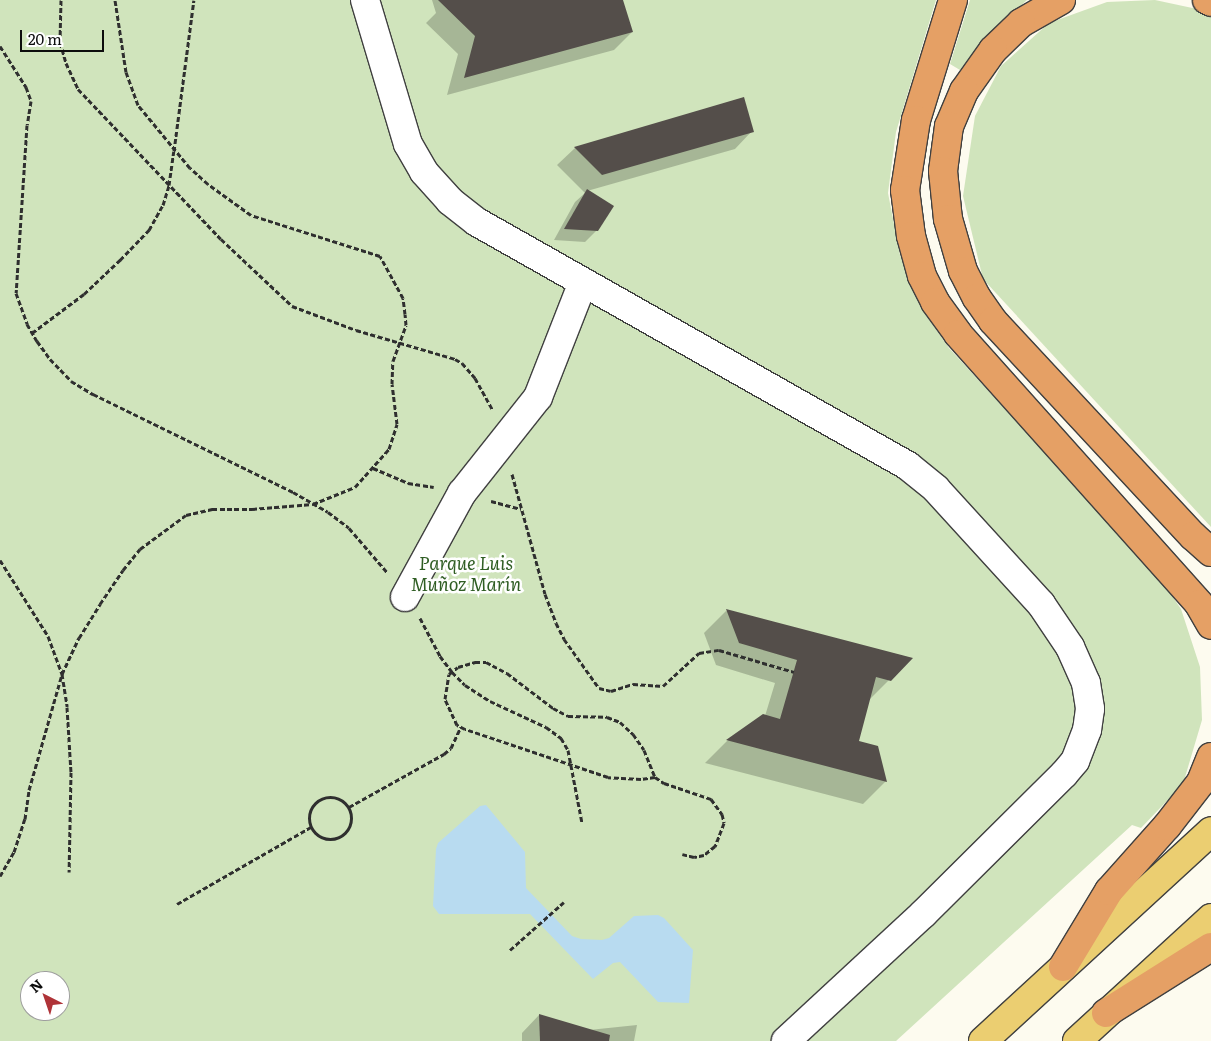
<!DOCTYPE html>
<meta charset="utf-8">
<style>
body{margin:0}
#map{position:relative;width:1211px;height:1041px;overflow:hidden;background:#fdfbef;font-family:Literata,serif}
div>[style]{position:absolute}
.green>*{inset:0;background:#d0e4bc}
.water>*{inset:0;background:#b8dbf0}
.shadow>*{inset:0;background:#0003}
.building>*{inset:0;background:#544e4a}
.path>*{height:3px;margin-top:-1.5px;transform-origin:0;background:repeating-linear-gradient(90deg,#2f2f2f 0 5px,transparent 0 7.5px)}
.path>.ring{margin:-1.5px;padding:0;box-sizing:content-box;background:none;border:3px solid #2f2f2f;border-radius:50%}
.roads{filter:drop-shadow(1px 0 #404040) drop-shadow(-1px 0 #404040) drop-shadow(0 1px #404040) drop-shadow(0 -1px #404040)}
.minor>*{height:28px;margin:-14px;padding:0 14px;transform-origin:14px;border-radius:14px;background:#fff}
.major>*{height:28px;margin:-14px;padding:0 14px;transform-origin:14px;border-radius:14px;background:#ebce71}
.highway>*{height:28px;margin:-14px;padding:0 14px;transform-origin:14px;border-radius:14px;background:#e5a065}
span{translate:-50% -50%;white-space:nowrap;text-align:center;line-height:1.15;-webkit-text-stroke:5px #fff;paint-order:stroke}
.park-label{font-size:18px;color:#305e24;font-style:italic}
.north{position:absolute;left:20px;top:971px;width:50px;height:50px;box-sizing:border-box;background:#fff;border:1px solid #9e9e9e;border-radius:50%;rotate:319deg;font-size:14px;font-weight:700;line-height:20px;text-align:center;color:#0d0d0d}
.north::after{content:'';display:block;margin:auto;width:18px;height:22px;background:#af3338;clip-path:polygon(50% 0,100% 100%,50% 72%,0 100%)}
.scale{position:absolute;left:20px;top:30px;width:84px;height:22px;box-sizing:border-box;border:2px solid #0d0d0d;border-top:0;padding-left:6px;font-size:15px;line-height:18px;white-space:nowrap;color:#0d0d0d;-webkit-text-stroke:4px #fff;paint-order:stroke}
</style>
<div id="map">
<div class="green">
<i style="clip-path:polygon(evenodd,0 0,936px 0,896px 132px,888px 193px,900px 255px,921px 308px,949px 348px,1160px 578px,1181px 609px,1200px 667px,1202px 720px,1183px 784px,1141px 828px,1132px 825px,896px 1041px,0 1041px,0 0,30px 981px,60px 981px,60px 1011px,30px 1011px,30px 981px)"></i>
<i style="clip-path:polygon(970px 0,1027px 0,984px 39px,960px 70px,950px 64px)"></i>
<i style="clip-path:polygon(1155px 0,1211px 12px,1211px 527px,983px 279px,963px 196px,975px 116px,1001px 66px,1049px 23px,1107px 2px)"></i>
</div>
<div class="water">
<i style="clip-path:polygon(486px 805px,525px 852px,526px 888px,572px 936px,581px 939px,602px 940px,609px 938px,634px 916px,658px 915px,664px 918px,693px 950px,689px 1003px,658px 1002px,620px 962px,613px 963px,593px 979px,530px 914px,439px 914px,433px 906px,436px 849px,438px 843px,480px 806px)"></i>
</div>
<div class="shadow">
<i style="clip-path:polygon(432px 0,621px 0,632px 32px,614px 50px,447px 95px,458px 54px,426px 23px,436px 13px)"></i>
<i style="clip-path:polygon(743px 98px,752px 131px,735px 149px,587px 191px,597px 230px,585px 242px,554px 240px,575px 202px,585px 193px,557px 165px,575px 148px)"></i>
<i style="clip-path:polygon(726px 611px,911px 658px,868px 701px,858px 742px,886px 781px,863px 804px,705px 763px,727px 741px,763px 715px,765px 716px,775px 683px,716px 665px,704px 633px)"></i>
<i style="clip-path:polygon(539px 1015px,589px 1030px,637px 1025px,634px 1041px,522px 1041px,522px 1033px)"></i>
</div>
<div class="building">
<i style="clip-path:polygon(438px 0,623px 0,633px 32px,464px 78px,475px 36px)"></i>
<i style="clip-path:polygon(744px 97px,754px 132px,602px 175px,574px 147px)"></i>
<i style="clip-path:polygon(587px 189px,614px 206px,598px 231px,564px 229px)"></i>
<i style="clip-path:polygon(726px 609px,913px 658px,891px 681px,876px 677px,859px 741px,878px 746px,887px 782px,726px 740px,763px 714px,780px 719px,797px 660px,739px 643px)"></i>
<i style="clip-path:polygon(539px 1014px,610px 1035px,609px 1041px,540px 1041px)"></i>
</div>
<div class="path">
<i style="left:61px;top:0;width:42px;rotate:91.4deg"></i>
<i style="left:60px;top:42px;width:22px;rotate:74deg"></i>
<i style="left:66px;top:63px;width:29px;rotate:65deg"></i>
<i style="left:78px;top:89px;width:207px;rotate:46.4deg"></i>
<i style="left:221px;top:239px;width:98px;rotate:43.3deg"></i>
<i style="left:292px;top:306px;width:68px;rotate:20.6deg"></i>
<i style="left:356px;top:330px;width:103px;rotate:16.3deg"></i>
<i style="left:455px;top:359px;width:8px;rotate:30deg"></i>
<i style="left:462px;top:363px;width:20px;rotate:49deg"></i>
<i style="left:475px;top:378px;width:37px;rotate:61deg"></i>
<i style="left:0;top:46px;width:49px;rotate:57.6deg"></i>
<i style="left:26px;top:87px;width:15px;rotate:70deg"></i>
<i style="left:31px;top:101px;width:24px;rotate:99deg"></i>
<i style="left:27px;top:125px;width:168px;rotate:93.7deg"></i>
<i style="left:16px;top:293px;width:33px;rotate:70deg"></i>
<i style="left:27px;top:324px;width:20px;rotate:60deg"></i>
<i style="left:37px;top:341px;width:22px;rotate:54deg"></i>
<i style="left:50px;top:359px;width:30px;rotate:46deg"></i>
<i style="left:71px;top:381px;width:26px;rotate:31deg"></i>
<i style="left:93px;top:394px;width:223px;rotate:26.1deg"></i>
<i style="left:293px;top:492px;width:40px;rotate:29.7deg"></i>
<i style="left:328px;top:512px;width:26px;rotate:37deg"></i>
<i style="left:349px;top:528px;width:58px;rotate:49.2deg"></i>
<i style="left:32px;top:333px;width:65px;rotate:-36.9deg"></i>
<i style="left:84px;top:294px;width:50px;rotate:-43.4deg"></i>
<i style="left:120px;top:260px;width:42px;rotate:-46deg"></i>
<i style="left:149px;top:230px;width:29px;rotate:-61deg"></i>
<i style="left:163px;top:205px;width:21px;rotate:-73deg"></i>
<i style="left:169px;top:185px;width:34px;rotate:-82deg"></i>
<i style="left:174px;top:151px;width:152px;rotate:-82.5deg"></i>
<i style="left:373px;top:468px;width:38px;rotate:23deg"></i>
<i style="left:408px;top:483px;width:26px;rotate:9deg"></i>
<i style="left:512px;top:474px;width:124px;rotate:74.6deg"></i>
<i style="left:545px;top:594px;width:31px;rotate:69deg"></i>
<i style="left:556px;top:623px;width:18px;rotate:63deg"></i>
<i style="left:564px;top:639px;width:60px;rotate:54.5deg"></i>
<i style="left:599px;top:688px;width:12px;rotate:14deg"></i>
<i style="left:611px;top:691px;width:23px;rotate:-18deg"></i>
<i style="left:633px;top:684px;width:30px;rotate:4deg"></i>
<i style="left:663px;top:686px;width:49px;rotate:-42.5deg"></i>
<i style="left:699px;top:653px;width:20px;rotate:-9deg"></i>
<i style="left:719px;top:650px;width:78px;rotate:16.3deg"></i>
<i style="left:491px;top:501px;width:31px;rotate:15deg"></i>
<i style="left:0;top:560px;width:90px;rotate:57.7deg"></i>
<i style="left:48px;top:636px;width:40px;rotate:69.8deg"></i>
<i style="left:62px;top:674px;width:33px;rotate:81deg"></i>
<i style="left:67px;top:707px;width:65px;rotate:86.5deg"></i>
<i style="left:71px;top:772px;width:100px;rotate:91.1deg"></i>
<i style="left:420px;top:618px;width:43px;rotate:62.2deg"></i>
<i style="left:440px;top:656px;width:20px;rotate:53deg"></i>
<i style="left:452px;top:672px;width:18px;rotate:45deg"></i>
<i style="left:465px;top:685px;width:30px;rotate:33deg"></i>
<i style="left:490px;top:701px;width:62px;rotate:24.9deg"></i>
<i style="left:546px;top:727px;width:19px;rotate:36deg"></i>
<i style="left:561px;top:738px;width:14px;rotate:60deg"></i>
<i style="left:568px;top:750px;width:74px;rotate:79.1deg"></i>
<i style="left:655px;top:777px;width:14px;rotate:172deg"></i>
<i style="left:641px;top:779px;width:33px;rotate:-177deg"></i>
<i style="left:608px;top:777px;width:151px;rotate:-161.4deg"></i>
<i style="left:465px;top:729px;width:9px;rotate:-153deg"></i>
<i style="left:457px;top:725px;width:29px;rotate:-115deg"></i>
<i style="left:445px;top:699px;width:25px;rotate:-81deg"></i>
<i style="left:449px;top:674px;width:11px;rotate:-38deg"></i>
<i style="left:458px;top:667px;width:18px;rotate:-16deg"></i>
<i style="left:475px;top:662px;width:11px"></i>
<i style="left:486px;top:662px;width:24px;rotate:28deg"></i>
<i style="left:507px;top:673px;width:58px;rotate:37.3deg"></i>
<i style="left:553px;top:708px;width:17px;rotate:28deg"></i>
<i style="left:568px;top:716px;width:39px;rotate:1deg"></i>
<i style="left:607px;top:717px;width:14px;rotate:21deg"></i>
<i style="left:620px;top:722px;width:18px;rotate:43deg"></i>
<i style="left:633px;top:734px;width:19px;rotate:55deg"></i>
<i style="left:644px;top:750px;width:29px;rotate:68deg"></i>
<i style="left:655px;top:777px;width:11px;rotate:34deg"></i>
<i style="left:664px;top:783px;width:50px;rotate:18.8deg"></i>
<i style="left:711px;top:799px;width:19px;rotate:54deg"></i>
<i style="left:722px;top:814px;width:9px;rotate:77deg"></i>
<i style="left:724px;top:823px;width:25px;rotate:111deg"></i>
<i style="left:715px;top:846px;width:14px;rotate:141deg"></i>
<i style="left:704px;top:855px;width:10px;rotate:169deg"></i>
<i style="left:694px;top:857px;width:12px;rotate:-166deg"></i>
<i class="ring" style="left:309px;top:797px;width:39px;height:39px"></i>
<i style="left:349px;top:807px;width:109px;rotate:-29.2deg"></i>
<i style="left:444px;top:754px;width:9px;rotate:-41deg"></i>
<i style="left:451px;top:748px;width:23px;rotate:-65deg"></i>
<i style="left:0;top:876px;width:28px;rotate:-60deg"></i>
<i style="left:14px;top:852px;width:35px;rotate:-72deg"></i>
<i style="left:25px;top:819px;width:29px;rotate:-82deg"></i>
<i style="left:29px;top:790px;width:121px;rotate:-74.1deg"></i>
<i style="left:62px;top:674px;width:40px;rotate:-65deg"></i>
<i style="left:79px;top:638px;width:40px;rotate:-58deg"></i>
<i style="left:100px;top:604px;width:41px;rotate:-55.9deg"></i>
<i style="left:123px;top:570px;width:27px;rotate:-51deg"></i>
<i style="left:140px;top:549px;width:57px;rotate:-36.5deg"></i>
<i style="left:186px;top:515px;width:27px;rotate:-13deg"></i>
<i style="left:212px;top:509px;width:40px"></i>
<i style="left:252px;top:509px;width:61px;rotate:-4.7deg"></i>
<i style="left:313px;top:504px;width:45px;rotate:-22deg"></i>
<i style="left:355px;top:487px;width:51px;rotate:-48.2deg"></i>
<i style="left:389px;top:449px;width:26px;rotate:-72deg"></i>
<i style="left:397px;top:424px;width:40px;rotate:-97.1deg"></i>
<i style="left:392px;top:384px;width:23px;rotate:-88deg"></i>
<i style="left:393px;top:361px;width:38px;rotate:-70deg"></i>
<i style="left:406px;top:325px;width:11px;rotate:-95deg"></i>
<i style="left:405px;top:314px;width:16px;rotate:-97deg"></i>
<i style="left:403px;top:298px;width:48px;rotate:-118.7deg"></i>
<i style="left:380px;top:256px;width:135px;rotate:-162.4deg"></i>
<i style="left:251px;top:215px;width:53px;rotate:-144.2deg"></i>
<i style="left:208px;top:184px;width:24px;rotate:-138deg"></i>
<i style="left:190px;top:168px;width:82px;rotate:-129.5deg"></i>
<i style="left:138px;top:105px;width:35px;rotate:-110deg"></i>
<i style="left:126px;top:72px;width:73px;rotate:-98.7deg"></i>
<i style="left:177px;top:904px;width:155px;rotate:-29.9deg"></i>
<i style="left:510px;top:950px;width:72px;rotate:-41.6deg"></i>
</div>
<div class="roads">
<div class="minor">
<i style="left:365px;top:0;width:150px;rotate:73.4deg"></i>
<i style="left:408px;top:144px;width:32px;rotate:60deg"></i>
<i style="left:424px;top:172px;width:39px;rotate:48deg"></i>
<i style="left:450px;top:201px;width:34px;rotate:38deg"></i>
<i style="left:477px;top:222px;width:495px;rotate:29.5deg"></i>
<i style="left:908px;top:466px;width:36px;rotate:39deg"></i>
<i style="left:936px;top:489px;width:156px;rotate:47.6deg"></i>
<i style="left:1041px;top:604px;width:52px;rotate:56deg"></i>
<i style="left:1070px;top:647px;width:39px;rotate:66deg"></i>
<i style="left:1086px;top:683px;width:26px;rotate:81deg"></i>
<i style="left:1090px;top:709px;width:21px;rotate:98deg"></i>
<i style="left:1087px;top:730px;width:33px;rotate:111deg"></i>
<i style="left:1075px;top:761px;width:17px;rotate:130deg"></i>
<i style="left:1064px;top:774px;width:199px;rotate:135.2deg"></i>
<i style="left:923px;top:914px;width:187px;rotate:137.2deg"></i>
<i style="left:405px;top:597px;width:119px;rotate:-61.3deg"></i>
<i style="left:462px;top:493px;width:122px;rotate:-51.6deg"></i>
<i style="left:538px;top:397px;width:123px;rotate:-68.6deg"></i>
</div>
<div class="major">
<i style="left:983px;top:1041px;width:310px;rotate:-42.6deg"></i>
<i style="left:1077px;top:1041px;width:182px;rotate:-42.5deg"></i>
</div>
<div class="highway">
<i style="left:953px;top:0;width:126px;rotate:107.1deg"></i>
<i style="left:916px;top:120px;width:71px;rotate:98.9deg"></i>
<i style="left:905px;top:190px;width:46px;rotate:82.6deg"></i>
<i style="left:911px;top:236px;width:41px;rotate:74.6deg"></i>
<i style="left:922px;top:276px;width:29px;rotate:63deg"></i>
<i style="left:935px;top:302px;width:39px;rotate:54deg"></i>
<i style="left:958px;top:334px;width:362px;rotate:48.2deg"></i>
<i style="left:1199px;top:604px;width:24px;rotate:60deg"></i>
<i style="left:1061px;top:0;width:46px;rotate:150.1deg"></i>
<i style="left:1021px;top:23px;width:39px;rotate:136deg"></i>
<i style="left:993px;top:50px;width:50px;rotate:125.3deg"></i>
<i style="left:964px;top:91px;width:38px;rotate:113deg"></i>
<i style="left:949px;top:126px;width:45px;rotate:97.6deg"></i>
<i style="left:943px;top:171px;width:48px;rotate:84.1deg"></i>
<i style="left:948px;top:219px;width:54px;rotate:73.9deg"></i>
<i style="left:963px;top:271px;width:30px;rotate:63deg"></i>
<i style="left:977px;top:298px;width:28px;rotate:55deg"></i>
<i style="left:993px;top:321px;width:294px;rotate:47.1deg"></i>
<i style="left:1193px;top:536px;width:24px;rotate:42deg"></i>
<i style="left:1207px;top:0;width:4px;rotate:27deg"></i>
<i style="left:1063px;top:967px;width:89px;rotate:-58.8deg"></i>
<i style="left:1109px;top:891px;width:87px;rotate:-48.3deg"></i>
<i style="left:1167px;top:826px;width:56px;rotate:-52.3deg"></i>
<i style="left:1201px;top:782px;width:27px;rotate:-68deg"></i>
<i style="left:1106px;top:1013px;width:124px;rotate:-32.2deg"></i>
</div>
</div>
<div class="park-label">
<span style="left:466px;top:574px">Parque Luis<br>Muñoz Marín</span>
</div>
<div class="north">N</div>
<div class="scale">20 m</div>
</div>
